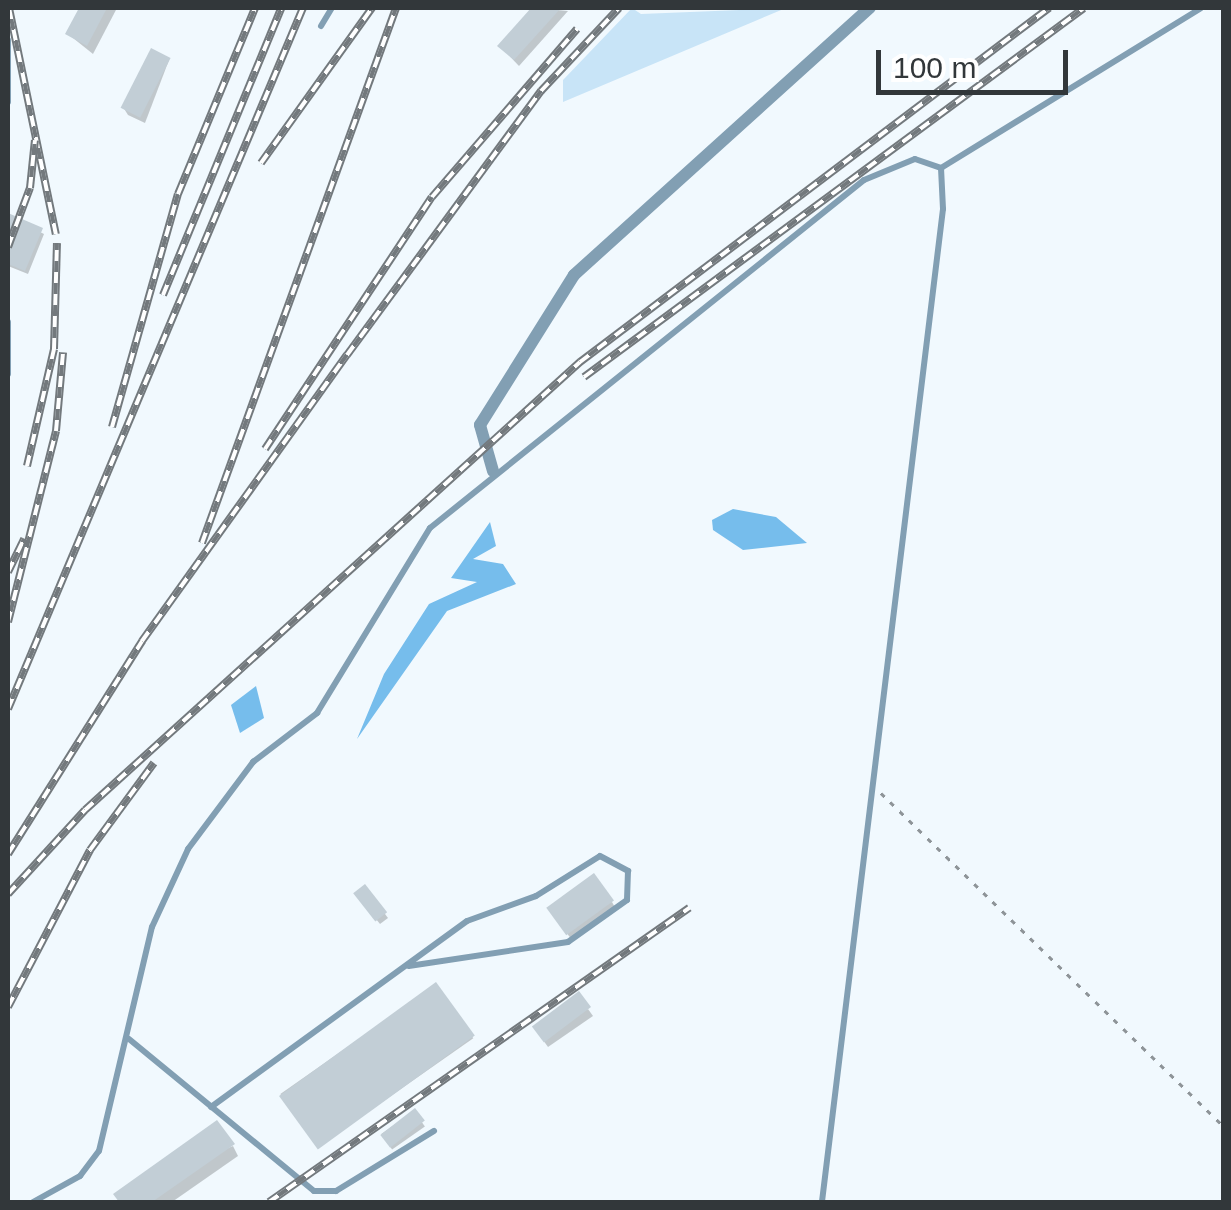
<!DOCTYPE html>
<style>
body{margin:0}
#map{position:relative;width:1231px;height:1210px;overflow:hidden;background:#f1f9fe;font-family:Helvetica,sans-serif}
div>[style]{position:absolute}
.green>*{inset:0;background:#c8e4f7}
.water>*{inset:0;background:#76bdec}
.shadow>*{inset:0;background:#0003;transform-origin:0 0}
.building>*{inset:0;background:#c2ced6;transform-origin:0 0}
.path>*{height:2.5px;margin-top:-1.25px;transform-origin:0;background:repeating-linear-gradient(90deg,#8e9498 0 5px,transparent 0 13px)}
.service>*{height:6px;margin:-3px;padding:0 3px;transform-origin:3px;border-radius:3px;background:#829fb3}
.minor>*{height:12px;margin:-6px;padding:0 6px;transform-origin:6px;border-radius:6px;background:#829fb3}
.rail>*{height:8px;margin-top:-4px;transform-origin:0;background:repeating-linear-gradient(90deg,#fff 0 11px,#73797d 0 22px);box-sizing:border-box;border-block:2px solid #73797d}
span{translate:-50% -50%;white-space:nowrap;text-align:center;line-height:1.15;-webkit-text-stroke:8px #fff;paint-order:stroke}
.frame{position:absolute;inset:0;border:10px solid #32373a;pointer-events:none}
.scale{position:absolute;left:876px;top:50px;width:192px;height:45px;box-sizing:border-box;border:5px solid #32373a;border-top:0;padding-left:12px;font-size:30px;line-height:35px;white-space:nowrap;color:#32373a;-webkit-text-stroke:8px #fff;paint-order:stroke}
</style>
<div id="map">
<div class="green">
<i style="clip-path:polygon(632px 8px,641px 14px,786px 8px,563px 102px,563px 80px)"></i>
</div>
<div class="water">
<i style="clip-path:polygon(733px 509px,776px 517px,807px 543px,743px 550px,713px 530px,712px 520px)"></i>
<i style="clip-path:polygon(490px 522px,496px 546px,473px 559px,503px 564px,516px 584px,447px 611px,357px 739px,384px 674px,429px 604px,477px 582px,451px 578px)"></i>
<i style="clip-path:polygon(256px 686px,264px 718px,240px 733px,231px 705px)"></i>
</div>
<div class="shadow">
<i style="clip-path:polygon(82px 8px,117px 8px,93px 54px,68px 34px)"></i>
<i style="clip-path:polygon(534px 8px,568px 11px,519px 66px,500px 46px)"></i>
<i style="clip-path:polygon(169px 60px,145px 123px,128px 115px,123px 107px)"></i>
<i style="clip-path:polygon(8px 216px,44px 234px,28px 274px,8px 266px)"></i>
<i style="clip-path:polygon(365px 887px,388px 918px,380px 924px,359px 898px)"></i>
<i style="clip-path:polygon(612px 902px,616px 909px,572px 940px,553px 915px)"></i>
<i style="left:436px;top:985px;width:65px;height:190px;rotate:55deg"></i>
<i style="clip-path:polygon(588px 1009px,593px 1016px,548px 1047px,538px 1033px)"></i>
<i style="left:414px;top:1111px;width:19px;height:40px;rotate:55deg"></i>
<i style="clip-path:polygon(233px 1146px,238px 1156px,172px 1202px,121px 1202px,116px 1195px)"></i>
</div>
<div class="building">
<i style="clip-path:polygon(79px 8px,107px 8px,87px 46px,65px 34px)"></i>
<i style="clip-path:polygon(531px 8px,561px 8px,514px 60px,497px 46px)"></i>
<i style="left:151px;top:48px;width:22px;height:67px;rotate:27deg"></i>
<i style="clip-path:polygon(8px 213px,43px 228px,25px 271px,8px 264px)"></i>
<i style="left:594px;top:873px;width:34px;height:59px;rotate:54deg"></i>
<i style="left:365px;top:884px;width:36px;height:15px;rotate:52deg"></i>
<i style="left:436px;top:982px;width:66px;height:194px;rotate:54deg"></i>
<i style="left:579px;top:991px;width:20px;height:59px;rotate:53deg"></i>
<i style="left:415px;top:1108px;width:16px;height:44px;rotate:52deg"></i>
<i style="clip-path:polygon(217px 1120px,235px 1144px,152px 1202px,119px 1202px,113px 1194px)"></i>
</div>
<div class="path">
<i style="left:881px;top:793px;width:479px;rotate:44.2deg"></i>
</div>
<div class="service">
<i style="left:321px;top:26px;width:21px;rotate:-59deg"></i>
<i style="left:8px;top:40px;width:62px;rotate:90deg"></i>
<i style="left:941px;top:168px;width:305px;rotate:-31.6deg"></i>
<i style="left:8px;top:322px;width:52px;rotate:90deg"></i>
<i style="left:129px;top:1039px;width:239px;rotate:39.4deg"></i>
<i style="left:314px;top:1191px;width:22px"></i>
<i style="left:336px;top:1191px;width:115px;rotate:-31.5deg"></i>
<i style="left:211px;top:1107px;width:316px;rotate:-36deg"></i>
<i style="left:467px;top:921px;width:73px;rotate:-19.9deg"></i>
<i style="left:536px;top:896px;width:75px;rotate:-32deg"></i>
<i style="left:600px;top:856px;width:32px;rotate:28deg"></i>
<i style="left:628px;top:871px;width:29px;rotate:92deg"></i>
<i style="left:627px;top:900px;width:72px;rotate:144.6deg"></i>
<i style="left:568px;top:942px;width:161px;rotate:171.4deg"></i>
<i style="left:33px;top:1202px;width:54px;rotate:-29deg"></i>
<i style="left:80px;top:1176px;width:31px;rotate:-53deg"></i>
<i style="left:99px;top:1151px;width:230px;rotate:-76.7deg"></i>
<i style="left:152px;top:927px;width:86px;rotate:-65.2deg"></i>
<i style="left:188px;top:849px;width:109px;rotate:-53.2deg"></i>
<i style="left:253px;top:762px;width:81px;rotate:-37.4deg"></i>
<i style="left:317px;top:713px;width:217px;rotate:-58.6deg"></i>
<i style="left:430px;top:528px;width:556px;rotate:-38.72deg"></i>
<i style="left:864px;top:180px;width:55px;rotate:-22.4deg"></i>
<i style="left:915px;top:159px;width:28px;rotate:19deg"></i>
<i style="left:941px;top:168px;width:41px;rotate:87.2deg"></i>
<i style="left:943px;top:209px;width:1000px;rotate:96.95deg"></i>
</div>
<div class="minor">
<i style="left:493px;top:471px;width:48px;rotate:-105.8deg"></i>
<i style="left:480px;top:425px;width:177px;rotate:-57.9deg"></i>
<i style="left:574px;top:275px;width:399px;rotate:-42.1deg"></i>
</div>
<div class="rail">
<i style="left:9px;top:8px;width:231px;rotate:78.3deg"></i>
<i style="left:261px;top:163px;width:191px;rotate:-54.4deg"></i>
<i style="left:8px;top:247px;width:63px;rotate:-69.6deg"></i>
<i style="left:30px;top:188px;width:48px;rotate:-84.1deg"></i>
<i style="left:163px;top:295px;width:310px;rotate:-67.6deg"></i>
<i style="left:584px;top:377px;width:621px;rotate:-36.43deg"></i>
<i style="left:112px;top:427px;width:242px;rotate:-74.2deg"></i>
<i style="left:178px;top:194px;width:201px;rotate:-67.5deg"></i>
<i style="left:265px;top:449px;width:302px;rotate:-56.5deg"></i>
<i style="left:432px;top:197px;width:222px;rotate:-49.2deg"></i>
<i style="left:27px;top:466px;width:120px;rotate:-77deg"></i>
<i style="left:54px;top:349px;width:106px;rotate:-88.4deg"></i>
<i style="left:202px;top:543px;width:569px;rotate:-70.07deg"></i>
<i style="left:8px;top:572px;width:37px;rotate:-64deg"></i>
<i style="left:8px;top:622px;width:197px;rotate:-75.9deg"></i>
<i style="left:56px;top:431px;width:79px;rotate:-84.9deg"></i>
<i style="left:8px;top:709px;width:761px;rotate:-67.18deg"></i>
<i style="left:8px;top:854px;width:252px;rotate:-57.8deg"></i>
<i style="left:142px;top:641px;width:352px;rotate:-54.4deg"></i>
<i style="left:347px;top:355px;width:328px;rotate:-53.7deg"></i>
<i style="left:541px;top:91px;width:114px;rotate:-46.8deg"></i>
<i style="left:8px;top:894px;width:114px;rotate:-47.5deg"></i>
<i style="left:85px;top:810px;width:668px;rotate:-42.15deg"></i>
<i style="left:580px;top:362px;width:588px;rotate:-37.05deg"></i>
<i style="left:8px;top:1007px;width:177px;rotate:-62.4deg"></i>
<i style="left:90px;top:850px;width:108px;rotate:-53.7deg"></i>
<i style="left:269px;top:1202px;width:513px;rotate:-34.99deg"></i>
</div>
<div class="frame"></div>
<div class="scale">100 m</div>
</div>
